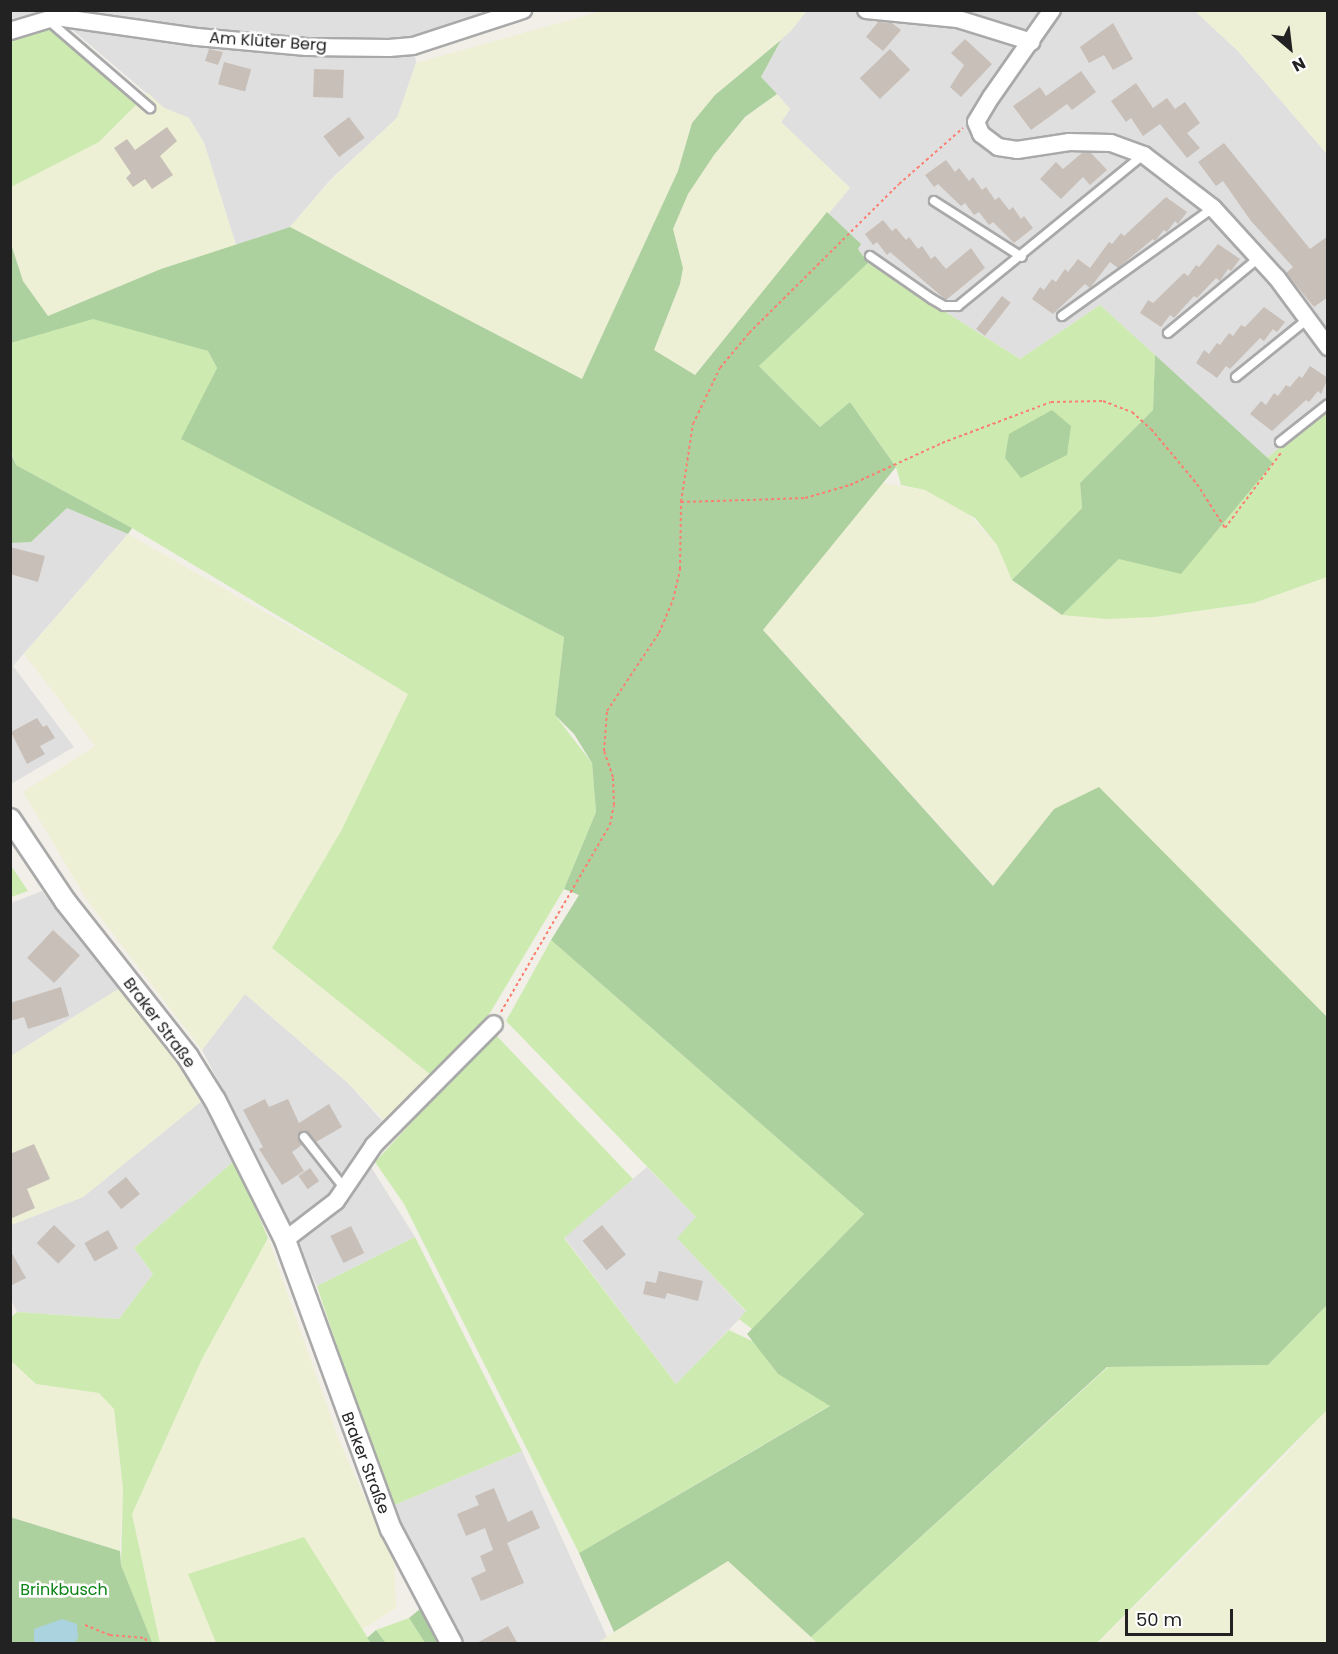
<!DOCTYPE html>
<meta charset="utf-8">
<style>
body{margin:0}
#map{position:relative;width:1338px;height:1654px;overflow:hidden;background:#f2efe9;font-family:Poppins,sans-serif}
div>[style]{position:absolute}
.residential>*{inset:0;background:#e0dfdf}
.farmland>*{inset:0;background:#eef0d5}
.grass>*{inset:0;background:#cdebb0}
.forest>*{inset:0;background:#add19e}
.water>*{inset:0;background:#aad3df}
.building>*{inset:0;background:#c7bfb8;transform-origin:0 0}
.path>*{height:2px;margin-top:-1px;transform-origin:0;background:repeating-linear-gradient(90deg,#fa8072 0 3px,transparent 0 6px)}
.roads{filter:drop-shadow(2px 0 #a9a9a9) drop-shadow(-2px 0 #a9a9a9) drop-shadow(0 2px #a9a9a9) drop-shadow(0 -2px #a9a9a9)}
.service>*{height:8px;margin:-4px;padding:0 4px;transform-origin:4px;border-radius:4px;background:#fff}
.minor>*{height:16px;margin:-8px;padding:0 8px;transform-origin:8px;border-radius:8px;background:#fff}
.tertiary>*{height:20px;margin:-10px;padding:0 10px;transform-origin:10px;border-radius:10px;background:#fff}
span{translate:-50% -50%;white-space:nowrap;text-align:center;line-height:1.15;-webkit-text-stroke:5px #fff;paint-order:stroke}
.street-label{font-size:16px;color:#222}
.park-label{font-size:16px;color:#0c8416}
.frame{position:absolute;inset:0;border:12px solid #222;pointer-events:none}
.north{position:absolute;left:1260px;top:18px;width:60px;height:60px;-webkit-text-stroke:4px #fff;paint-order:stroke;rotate:152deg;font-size:16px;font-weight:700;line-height:24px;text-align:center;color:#222}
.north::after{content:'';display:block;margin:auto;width:21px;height:27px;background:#222;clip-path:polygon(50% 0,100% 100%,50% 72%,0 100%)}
.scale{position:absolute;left:1125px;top:1609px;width:108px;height:27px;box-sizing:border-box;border:3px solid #222;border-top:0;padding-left:8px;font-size:18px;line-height:21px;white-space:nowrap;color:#222;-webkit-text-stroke:4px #fff;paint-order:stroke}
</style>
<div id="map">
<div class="residential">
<i style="clip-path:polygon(11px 10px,498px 11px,413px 39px,416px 63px,397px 118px,331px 179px,290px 227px,236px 245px,204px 143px,189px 118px,164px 108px,50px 11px,11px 19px)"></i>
<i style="clip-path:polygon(807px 11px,1195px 11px,1238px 51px,1327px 154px,1327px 409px,1267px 458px,1100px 305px,1020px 359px,868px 263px,858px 249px,860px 244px,827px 212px,850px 188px,781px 122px,790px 109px,761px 77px,781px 40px)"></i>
<i style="clip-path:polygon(67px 508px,128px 534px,13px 666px,74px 747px,11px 784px,10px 543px,31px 542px)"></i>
<i style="clip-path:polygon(42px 891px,120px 988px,11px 1056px,11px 903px)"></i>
<i style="clip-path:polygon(245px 994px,348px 1083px,385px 1124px,361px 1151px,415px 1237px,317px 1286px,265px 1171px,202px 1050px)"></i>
<i style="clip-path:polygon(203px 1100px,235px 1160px,134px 1248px,153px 1274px,119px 1319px,17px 1312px,11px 1300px,11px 1225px,83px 1197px)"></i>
<i style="clip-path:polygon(647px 1167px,696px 1217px,678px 1238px,746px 1312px,676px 1384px,564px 1237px)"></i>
<i style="clip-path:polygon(522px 1451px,607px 1637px,596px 1644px,459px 1643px,390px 1507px)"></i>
</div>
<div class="farmland">
<i style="clip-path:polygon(798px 10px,805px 13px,791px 31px,715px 95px,692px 123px,678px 171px,582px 379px,290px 227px,331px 180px,397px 118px,416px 63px,602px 11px)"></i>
<i style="clip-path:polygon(1195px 11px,1327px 11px,1327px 154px,1238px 51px)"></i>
<i style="clip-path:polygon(148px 93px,164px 108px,189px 118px,204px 143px,236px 245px,161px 269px,48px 316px,23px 281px,11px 244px,10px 187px,99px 142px)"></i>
<i style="clip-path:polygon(777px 94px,790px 109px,781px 122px,850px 188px,694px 375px,654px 350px,680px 284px,683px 268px,673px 229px,688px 194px,714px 155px,745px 118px)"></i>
<i style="clip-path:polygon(882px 483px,925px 490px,961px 506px,997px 545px,1010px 572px,1062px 615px,1155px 617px,1254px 603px,1327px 577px,1327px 1017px,1291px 982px,1054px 809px,994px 886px,763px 630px)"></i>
<i style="clip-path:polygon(128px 534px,409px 694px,341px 831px,272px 948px,431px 1075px,386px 1122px,348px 1083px,245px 994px,202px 1050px,87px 900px,23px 792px,95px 746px,24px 654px)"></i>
<i style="clip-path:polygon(120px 988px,175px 1055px,203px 1100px,83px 1197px,11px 1225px,11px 1056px)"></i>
<i style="clip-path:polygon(268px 1238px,339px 1440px,395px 1565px,396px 1608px,360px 1631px,304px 1538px,188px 1574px,216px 1643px,160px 1643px,132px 1514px,202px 1359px)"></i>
<i style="clip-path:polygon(10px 1361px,36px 1384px,99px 1393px,114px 1409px,123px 1488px,120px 1551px,11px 1517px)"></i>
<i style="clip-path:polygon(1327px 1410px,1327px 1643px,1097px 1644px,1253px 1490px)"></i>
<i style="clip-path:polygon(728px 1561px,818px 1643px,596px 1644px,614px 1632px)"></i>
</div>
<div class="grass">
<i style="clip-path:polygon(49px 27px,136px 105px,99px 142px,11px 187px,11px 36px)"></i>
<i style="clip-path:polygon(evenodd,868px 263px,1020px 359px,1100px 305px,1155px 355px,1153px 410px,1080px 483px,1082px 508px,1012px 580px,997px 545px,975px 518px,925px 490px,901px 485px,896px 467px,850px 402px,820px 427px,759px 366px,868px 263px,1052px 411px,1005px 459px,1033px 422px,1052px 411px)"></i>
<i style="clip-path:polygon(93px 318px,208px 351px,217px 368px,182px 439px,564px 637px,555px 715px,592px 763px,596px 812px,564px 889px,490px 1013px,431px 1075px,272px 948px,341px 831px,408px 694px,132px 528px,16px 465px,11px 451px,11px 343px)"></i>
<i style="clip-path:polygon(1327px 409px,1327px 577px,1254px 603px,1155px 617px,1107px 619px,1062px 615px,1119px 559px,1272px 463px,1267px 458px)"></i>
<i style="clip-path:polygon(10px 864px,28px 891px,11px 897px,10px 897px)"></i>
<i style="clip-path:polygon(551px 940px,864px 1214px,752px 1329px,739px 1319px,746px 1311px,677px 1238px,696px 1217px,506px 1021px)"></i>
<i style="clip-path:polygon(494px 1033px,633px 1179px,564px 1238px,676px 1384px,729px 1330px,754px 1342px,778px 1374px,831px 1405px,579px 1553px,404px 1204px,375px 1162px)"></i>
<i style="clip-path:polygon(235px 1160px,268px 1238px,202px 1359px,132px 1514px,160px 1643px,152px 1643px,121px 1565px,123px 1488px,114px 1409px,99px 1393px,36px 1384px,11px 1361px,11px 1317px,17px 1312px,119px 1319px,153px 1274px,134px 1248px)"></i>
<i style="clip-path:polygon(415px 1237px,522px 1451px,390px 1507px,317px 1286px)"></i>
<i style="clip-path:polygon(1327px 1305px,1327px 1410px,1097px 1643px,818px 1644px,811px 1637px,1108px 1367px,1268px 1365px)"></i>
<i style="clip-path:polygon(304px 1537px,371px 1643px,216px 1643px,188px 1574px)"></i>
<i style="clip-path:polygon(409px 1618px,425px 1643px,386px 1643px,376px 1630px)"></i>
</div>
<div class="forest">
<i style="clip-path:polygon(781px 40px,761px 77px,777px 94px,745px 117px,714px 155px,688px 194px,673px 229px,683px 268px,680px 284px,654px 350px,695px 375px,827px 212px,861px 244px,858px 249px,868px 263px,759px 366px,820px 427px,850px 402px,896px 467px,763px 630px,993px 886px,1054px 809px,1099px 787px,1327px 1017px,1327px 1305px,1268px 1365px,1107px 1367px,811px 1637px,728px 1561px,614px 1632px,579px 1553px,830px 1406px,778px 1374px,747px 1334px,864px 1214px,551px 940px,579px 895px,564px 889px,596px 812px,592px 763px,574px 734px,555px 715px,564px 637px,181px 439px,217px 368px,208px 351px,93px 319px,11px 343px,11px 244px,23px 281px,48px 316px,161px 269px,290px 227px,582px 379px,678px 171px,692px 123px,715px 95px)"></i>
<i style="clip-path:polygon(1155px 355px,1273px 463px,1181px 574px,1119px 559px,1062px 615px,1012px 580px,1082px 508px,1080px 483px,1153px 410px)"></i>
<i style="clip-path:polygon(1052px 410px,1071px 426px,1067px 455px,1021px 478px,1005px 458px,1009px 434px)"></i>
<i style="clip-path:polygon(10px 451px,16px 465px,132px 528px,128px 534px,67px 508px,31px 542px,11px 543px)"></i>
<i style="clip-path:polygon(10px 1517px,120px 1551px,121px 1565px,152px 1642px,11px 1643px)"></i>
<i style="clip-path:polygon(420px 1609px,441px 1643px,425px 1643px,409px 1618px)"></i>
<i style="clip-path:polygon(376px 1630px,386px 1643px,371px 1643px,367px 1638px)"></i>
</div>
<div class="water">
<i style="clip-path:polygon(62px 1619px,77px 1624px,78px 1638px,74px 1643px,34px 1643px,34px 1629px)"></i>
</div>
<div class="building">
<i style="clip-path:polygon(878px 22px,892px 23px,901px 30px,883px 51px,866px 37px)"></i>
<i style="clip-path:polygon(1113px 23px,1133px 59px,1113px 70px,1104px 55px,1089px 63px,1080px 47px)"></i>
<i style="clip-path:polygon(965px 39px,992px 64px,961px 97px,950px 87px,964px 65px,951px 53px)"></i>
<i style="clip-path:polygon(209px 49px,223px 52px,218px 65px,205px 61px)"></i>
<i style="left:890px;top:49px;width:29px;height:42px;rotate:46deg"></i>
<i style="left:224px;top:62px;width:28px;height:23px;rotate:15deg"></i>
<i style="left:314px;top:69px;width:30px;height:28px;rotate:2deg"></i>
<i style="clip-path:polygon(1081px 71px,1096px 92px,1072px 110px,1067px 104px,1031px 130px,1013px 106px,1040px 87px,1046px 96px)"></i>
<i style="clip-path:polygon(1136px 83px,1153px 108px,1167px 98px,1175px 109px,1185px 102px,1200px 123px,1187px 133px,1200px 148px,1187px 158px,1160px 124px,1143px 136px,1131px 118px,1126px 122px,1111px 101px)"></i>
<i style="left:349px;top:117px;width:26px;height:32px;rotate:53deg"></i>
<i style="clip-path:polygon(167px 127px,177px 141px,160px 156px,173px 175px,152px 189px,145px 179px,133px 187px,126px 178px,131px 173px,114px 148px,127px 139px,135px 150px)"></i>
<i style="clip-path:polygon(1224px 143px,1310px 249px,1328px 236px,1328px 297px,1314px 307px,1286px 273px,1293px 267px,1251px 221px,1223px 181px,1216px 186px,1198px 162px)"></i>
<i style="clip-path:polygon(1082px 153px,1091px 153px,1107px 170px,1090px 185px,1083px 177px,1061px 199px,1040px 179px,1056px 162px,1063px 169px)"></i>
<i style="clip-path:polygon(946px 160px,955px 172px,959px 168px,969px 181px,973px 177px,982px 190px,986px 187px,995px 200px,999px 197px,1009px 210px,1013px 207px,1021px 219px,1024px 216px,1033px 228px,1014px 243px,993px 222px,989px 225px,979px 212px,974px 215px,965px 203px,961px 206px,938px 184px,934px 187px,925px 175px)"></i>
<i style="clip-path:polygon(1166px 197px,1187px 212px,1178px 224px,1175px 221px,1167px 232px,1164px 230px,1155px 241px,1153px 239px,1118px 268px,1110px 262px,1090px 288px,1085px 284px,1053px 314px,1032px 299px,1040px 287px,1044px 290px,1052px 279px,1056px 282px,1065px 269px,1068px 272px,1078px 259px,1090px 268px,1109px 242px,1112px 244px,1121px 233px,1124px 236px)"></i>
<i style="clip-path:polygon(883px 220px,892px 231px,896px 228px,906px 240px,909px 237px,918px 249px,922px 246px,931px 259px,935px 256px,946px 269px,971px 248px,985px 268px,946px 300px,890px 252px,887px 255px,877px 242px,873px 245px,865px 234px)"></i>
<i style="clip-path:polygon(1218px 244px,1240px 259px,1231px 271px,1228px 269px,1220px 281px,1216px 278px,1197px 298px,1194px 296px,1174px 318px,1170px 315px,1161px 327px,1140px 313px,1148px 300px,1153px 303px,1184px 273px,1188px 276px,1196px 265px,1199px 267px)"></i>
<i style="left:1002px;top:296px;width:11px;height:42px;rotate:38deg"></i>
<i style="clip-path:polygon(1264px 307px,1285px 322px,1277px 332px,1273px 329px,1264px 341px,1260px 338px,1230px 369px,1226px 366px,1217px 378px,1196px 363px,1204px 350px,1209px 354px,1217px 343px,1220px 345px,1229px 333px,1233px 336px,1241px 325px,1245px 327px)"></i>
<i style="clip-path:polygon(1310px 366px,1328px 378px,1321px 394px,1318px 391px,1309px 402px,1306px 400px,1272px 431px,1250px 414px,1261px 401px,1266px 405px,1274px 393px,1278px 396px,1286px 385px,1290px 387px,1299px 376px,1302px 378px)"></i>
<i style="clip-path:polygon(10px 547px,45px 556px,38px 582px,10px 574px)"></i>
<i style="clip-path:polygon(37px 718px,43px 727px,47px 725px,55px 738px,40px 746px,45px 754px,27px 764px,11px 732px)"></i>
<i style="left:53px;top:930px;width:37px;height:38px;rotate:43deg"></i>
<i style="clip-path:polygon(61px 987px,69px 1016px,28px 1029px,24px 1017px,10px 1021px,10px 1003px)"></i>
<i style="clip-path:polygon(265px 1099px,269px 1107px,288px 1099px,299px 1123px,329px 1104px,342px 1127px,316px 1142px,307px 1131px,300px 1132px,302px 1145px,292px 1152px,304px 1171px,282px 1185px,259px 1149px,263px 1147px,243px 1110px)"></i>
<i style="clip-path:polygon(34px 1144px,50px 1179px,27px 1189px,35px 1208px,10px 1219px,10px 1154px)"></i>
<i style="left:310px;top:1168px;width:16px;height:14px;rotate:55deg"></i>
<i style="left:126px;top:1177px;width:22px;height:24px;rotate:51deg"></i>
<i style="left:54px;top:1225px;width:30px;height:25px;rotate:44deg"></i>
<i style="left:602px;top:1225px;width:38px;height:25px;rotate:51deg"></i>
<i style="left:351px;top:1226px;width:30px;height:23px;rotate:64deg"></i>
<i style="left:108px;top:1230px;width:21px;height:27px;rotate:61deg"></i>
<i style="clip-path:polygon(10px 1250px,26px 1278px,10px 1286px)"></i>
<i style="clip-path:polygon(659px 1271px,703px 1281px,698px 1301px,667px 1293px,665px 1299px,643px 1294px,646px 1281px,656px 1283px)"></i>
<i style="clip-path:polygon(494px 1488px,508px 1522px,532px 1510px,540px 1528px,507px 1543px,524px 1583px,481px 1601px,471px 1578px,486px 1571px,480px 1556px,493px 1550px,485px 1528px,466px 1536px,457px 1514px,479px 1505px,475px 1496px)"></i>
<i style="clip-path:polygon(508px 1626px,518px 1644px,475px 1644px)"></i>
</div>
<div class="path">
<i style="left:681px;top:502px;width:124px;rotate:-1.8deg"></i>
<i style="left:805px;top:498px;width:47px;rotate:-16.1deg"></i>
<i style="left:850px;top:485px;width:101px;rotate:-24.5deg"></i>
<i style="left:942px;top:443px;width:116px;rotate:-20.6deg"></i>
<i style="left:1051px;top:402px;width:52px;rotate:-1.1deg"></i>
<i style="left:1103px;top:401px;width:31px;rotate:21deg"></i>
<i style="left:1132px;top:412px;width:25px;rotate:42deg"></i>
<i style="left:1151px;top:429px;width:72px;rotate:50.1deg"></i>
<i style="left:1197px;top:484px;width:52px;rotate:57.5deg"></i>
<i style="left:1225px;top:528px;width:94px;rotate:-53.3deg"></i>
<i style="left:501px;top:1012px;width:216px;rotate:-59.8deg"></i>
<i style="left:610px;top:825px;width:20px;rotate:-79deg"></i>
<i style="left:614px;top:805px;width:28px;rotate:-92deg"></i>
<i style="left:613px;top:777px;width:28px;rotate:-109deg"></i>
<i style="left:604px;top:751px;width:40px;rotate:-85.7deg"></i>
<i style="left:607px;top:711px;width:94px;rotate:-56.3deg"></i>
<i style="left:659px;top:633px;width:36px;rotate:-67deg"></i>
<i style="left:673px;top:600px;width:32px;rotate:-77deg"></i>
<i style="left:680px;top:569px;width:67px;rotate:-89.1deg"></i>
<i style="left:681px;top:502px;width:79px;rotate:-81.3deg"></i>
<i style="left:693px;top:424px;width:62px;rotate:-64.3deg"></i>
<i style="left:720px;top:368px;width:45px;rotate:-50.4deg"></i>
<i style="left:749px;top:333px;width:211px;rotate:-44.8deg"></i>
<i style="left:899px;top:184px;width:85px;rotate:-41.2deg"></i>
<i style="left:85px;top:1625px;width:27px;rotate:22deg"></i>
<i style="left:110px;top:1635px;width:35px;rotate:5deg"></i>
<i style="left:145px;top:1638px;width:7px;rotate:63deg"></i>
</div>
<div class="roads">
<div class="service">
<i style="left:48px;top:20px;width:135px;rotate:40.8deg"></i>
<i style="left:934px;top:201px;width:104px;rotate:32.5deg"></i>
<i style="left:870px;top:256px;width:75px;rotate:34.7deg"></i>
<i style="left:932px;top:299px;width:14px;rotate:30deg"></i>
<i style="left:944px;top:306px;width:14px"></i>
<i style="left:958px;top:306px;width:239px;rotate:-39.2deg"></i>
<i style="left:1062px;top:316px;width:186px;rotate:-35.6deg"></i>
<i style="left:1168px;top:333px;width:119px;rotate:-39.6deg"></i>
<i style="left:1236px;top:377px;width:92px;rotate:-38.9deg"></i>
<i style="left:1280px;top:442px;width:61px;rotate:-38.4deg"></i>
<i style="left:304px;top:1137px;width:66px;rotate:51.7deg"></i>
</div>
<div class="minor">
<i style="left:866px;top:10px;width:92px;rotate:5.6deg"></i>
<i style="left:958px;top:19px;width:77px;rotate:17.3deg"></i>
<i style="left:1052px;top:10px;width:106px;rotate:125deg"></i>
<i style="left:991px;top:97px;width:29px;rotate:121deg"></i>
<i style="left:976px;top:122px;width:13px;rotate:67deg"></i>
<i style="left:981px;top:134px;width:21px;rotate:37deg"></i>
<i style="left:998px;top:147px;width:19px;rotate:9deg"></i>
<i style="left:1017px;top:150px;width:53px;rotate:-8.7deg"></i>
<i style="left:1069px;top:142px;width:42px;rotate:1.4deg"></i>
<i style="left:1111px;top:143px;width:35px;rotate:20deg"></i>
<i style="left:1144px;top:155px;width:87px;rotate:37.5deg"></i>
<i style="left:1213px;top:208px;width:95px;rotate:47.6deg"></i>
<i style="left:1277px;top:278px;width:86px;rotate:53.5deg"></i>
<i style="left:10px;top:31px;width:48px;rotate:-16.9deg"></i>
<i style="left:56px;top:17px;width:142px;rotate:8.1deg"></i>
<i style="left:197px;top:37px;width:110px;rotate:5.2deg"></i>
<i style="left:307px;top:47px;width:82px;rotate:0.7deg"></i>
<i style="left:389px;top:48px;width:24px;rotate:-5deg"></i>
<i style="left:413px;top:46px;width:116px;rotate:-18.1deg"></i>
<i style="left:285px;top:1240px;width:64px;rotate:-37.4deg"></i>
<i style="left:336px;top:1201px;width:68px;rotate:-55.8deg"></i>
<i style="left:374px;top:1145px;width:170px;rotate:-45.2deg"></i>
</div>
<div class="tertiary">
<i style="left:10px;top:819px;width:99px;rotate:56.1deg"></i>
<i style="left:65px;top:901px;width:199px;rotate:51.7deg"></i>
<i style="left:188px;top:1057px;width:51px;rotate:57.9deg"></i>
<i style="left:215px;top:1100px;width:157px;rotate:63.4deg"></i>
<i style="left:285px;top:1240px;width:308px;rotate:69.9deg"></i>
<i style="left:391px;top:1529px;width:130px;rotate:62.1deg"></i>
</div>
</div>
<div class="street-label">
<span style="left:268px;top:42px;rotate:4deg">Am Klüter Berg</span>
<span style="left:159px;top:1023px;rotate:53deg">Braker Straße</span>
<span style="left:365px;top:1463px;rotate:69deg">Braker Straße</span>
</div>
<div class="park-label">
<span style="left:64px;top:1590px">Brinkbusch</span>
</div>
<div class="frame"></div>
<div class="north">N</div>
<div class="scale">50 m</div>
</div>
